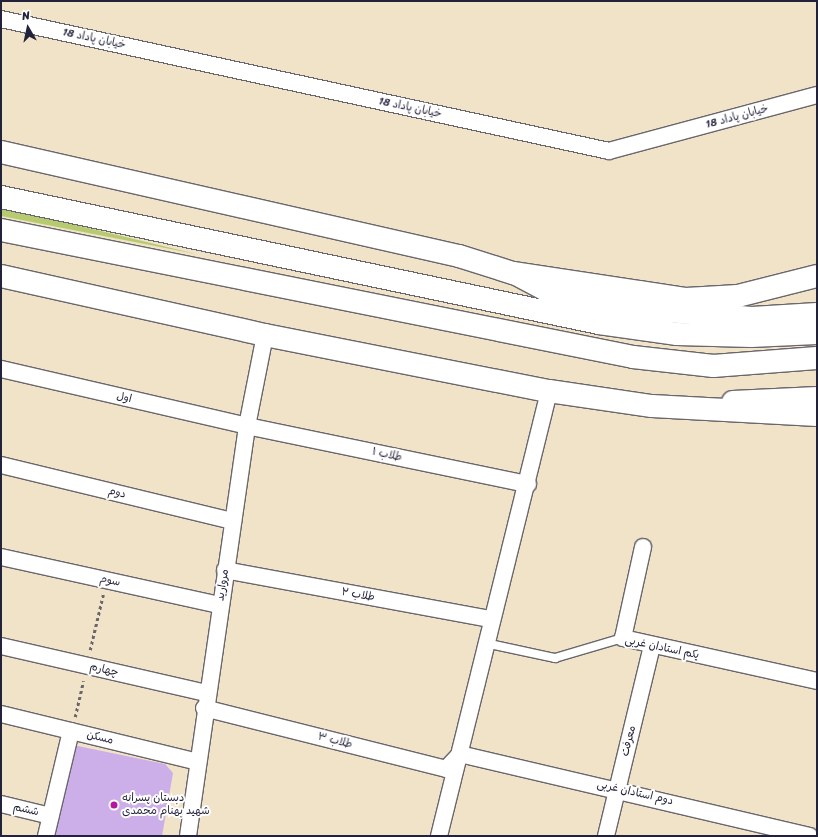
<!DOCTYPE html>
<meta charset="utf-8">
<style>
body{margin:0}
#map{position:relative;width:818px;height:837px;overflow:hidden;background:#f1e3c7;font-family:Sriracha,"Playpen Sans Arabic",sans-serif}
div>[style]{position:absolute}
.green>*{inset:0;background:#b6cb6f}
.building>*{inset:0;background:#ccaee9}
.path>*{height:2.5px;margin-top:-1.25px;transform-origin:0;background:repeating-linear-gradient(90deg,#6a666c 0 3px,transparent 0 6px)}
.roads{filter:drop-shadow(1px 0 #6a666c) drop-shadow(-1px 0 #6a666c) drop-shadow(0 1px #6a666c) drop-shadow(0 -1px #6a666c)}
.lane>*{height:8px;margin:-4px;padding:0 4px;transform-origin:4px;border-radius:4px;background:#fff}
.street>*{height:16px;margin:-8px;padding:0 8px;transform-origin:8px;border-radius:8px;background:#fff}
.secondary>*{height:22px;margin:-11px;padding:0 11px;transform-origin:11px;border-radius:11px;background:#fff}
.primary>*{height:22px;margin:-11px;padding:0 11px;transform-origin:11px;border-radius:11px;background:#fff}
.highway>*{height:22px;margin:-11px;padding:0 11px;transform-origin:11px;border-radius:11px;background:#fff}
.dots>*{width:11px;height:11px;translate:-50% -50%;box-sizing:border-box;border:2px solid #fff;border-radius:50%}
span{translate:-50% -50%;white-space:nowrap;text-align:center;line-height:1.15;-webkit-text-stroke:4px #fff;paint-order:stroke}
.street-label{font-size:11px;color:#22223b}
.poi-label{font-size:11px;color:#22223b}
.left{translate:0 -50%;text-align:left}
.frame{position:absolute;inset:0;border:2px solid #22223b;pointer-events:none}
.north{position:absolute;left:8px;top:8px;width:40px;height:40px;-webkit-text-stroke:3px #fff;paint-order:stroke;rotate:351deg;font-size:11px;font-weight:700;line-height:16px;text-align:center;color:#22223b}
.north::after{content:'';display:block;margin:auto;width:14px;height:18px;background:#22223b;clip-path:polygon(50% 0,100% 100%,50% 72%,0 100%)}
</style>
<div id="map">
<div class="green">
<i style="clip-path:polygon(1px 208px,97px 230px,196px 254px,1px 216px)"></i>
</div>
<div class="building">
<i style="clip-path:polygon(73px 745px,165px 764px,173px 773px,162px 836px,53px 836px)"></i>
</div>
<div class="path">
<i style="left:90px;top:650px;width:57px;rotate:-76.7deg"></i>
<i style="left:75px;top:717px;width:37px;rotate:-77deg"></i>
</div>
<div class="roads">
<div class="lane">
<i style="left:485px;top:643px;width:72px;rotate:12.1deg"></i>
<i style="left:555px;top:658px;width:71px;rotate:-16.4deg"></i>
</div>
<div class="street">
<i style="left:1px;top:19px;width:622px;rotate:12.25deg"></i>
<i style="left:609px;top:151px;width:215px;rotate:-15.1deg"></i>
<i style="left:1px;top:369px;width:253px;rotate:13deg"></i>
<i style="left:247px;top:426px;width:287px;rotate:11.7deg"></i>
<i style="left:1px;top:465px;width:239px;rotate:13.6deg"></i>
<i style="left:643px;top:547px;width:93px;rotate:102.4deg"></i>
<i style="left:623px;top:638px;width:199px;rotate:12.5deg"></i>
<i style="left:1px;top:557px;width:224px;rotate:12.4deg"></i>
<i style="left:225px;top:570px;width:269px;rotate:10.5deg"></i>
<i style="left:1px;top:646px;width:211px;rotate:12.9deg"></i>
<i style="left:204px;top:708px;width:250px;rotate:14.1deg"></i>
<i style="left:446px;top:769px;width:21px;rotate:-47deg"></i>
<i style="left:460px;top:754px;width:359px;rotate:13.2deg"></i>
<i style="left:1px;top:714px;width:203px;rotate:13.7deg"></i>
<i style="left:1px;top:804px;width:51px;rotate:13.5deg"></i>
<i style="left:46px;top:836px;width:108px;rotate:-76.6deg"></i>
<i style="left:188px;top:836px;width:414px;rotate:-81.8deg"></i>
<i style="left:247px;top:426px;width:93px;rotate:-78.8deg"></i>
<i style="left:439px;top:836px;width:458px;rotate:-76.1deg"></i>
<i style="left:606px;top:836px;width:195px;rotate:-76.4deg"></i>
</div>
<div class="secondary">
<i style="left:518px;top:275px;width:32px;rotate:28deg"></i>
<i style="left:546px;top:290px;width:87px;rotate:12deg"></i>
<i style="left:631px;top:308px;width:121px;rotate:4.7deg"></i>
<i style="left:752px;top:318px;width:65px;rotate:-3.5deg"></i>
<i style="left:733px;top:402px;width:84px;rotate:-2.7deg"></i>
</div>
<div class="primary">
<i style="left:1px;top:197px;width:611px;rotate:11.9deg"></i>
<i style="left:599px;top:323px;width:79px;rotate:8deg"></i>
<i style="left:677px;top:334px;width:74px;rotate:1.5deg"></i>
<i style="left:751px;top:336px;width:66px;rotate:-2.6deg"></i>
<i style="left:1px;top:230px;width:645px;rotate:11.36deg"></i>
<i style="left:633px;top:357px;width:81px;rotate:6.4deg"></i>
<i style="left:713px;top:366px;width:104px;rotate:-4.4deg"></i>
</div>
<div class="highway">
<i style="left:1px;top:152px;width:470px;rotate:12.8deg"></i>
<i style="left:459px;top:256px;width:57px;rotate:17.5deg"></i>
<i style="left:513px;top:273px;width:127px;rotate:8.6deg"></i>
<i style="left:639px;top:292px;width:48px;rotate:8.5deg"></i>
<i style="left:686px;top:299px;width:52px;rotate:-3.3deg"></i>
<i style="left:738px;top:296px;width:81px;rotate:-14.2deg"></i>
<i style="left:1px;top:276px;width:271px;rotate:12.6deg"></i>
<i style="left:265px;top:335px;width:289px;rotate:11.2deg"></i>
<i style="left:549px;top:391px;width:104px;rotate:8.3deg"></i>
<i style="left:652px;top:406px;width:165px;rotate:3.1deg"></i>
</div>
</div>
<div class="dots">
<i style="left:114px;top:805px;background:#b5179e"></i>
</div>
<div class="street-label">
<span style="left:94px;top:39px;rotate:12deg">خیابان پاداد 18</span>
<span style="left:410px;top:108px;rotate:12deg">خیابان پاداد 18</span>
<span style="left:737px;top:117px;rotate:-15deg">خیابان پاداد 18</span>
<span style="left:124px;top:398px;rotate:13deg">اول</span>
<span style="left:387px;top:455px;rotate:12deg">طلاب ۱</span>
<span style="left:117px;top:493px;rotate:14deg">دوم</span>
<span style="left:110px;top:581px;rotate:12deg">سوم</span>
<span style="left:223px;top:585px;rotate:-81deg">مروارید</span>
<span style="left:358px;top:595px;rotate:10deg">طلاب ۲</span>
<span style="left:662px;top:648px;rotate:12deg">یکم استادان غربی</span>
<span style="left:104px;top:670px;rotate:13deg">چهارم</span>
<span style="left:100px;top:738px;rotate:14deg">مسکن</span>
<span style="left:335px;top:741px;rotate:14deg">طلاب ۳</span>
<span style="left:629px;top:741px;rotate:-76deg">معرفت</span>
<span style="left:635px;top:793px;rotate:13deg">دوم استادان غربی</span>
<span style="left:26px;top:810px;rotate:13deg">ششم</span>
</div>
<div class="poi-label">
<span class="left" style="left:122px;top:805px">دبستان پسرانه<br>شهید بهنام محمدی</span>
</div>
<div class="frame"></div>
<div class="north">N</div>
</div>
